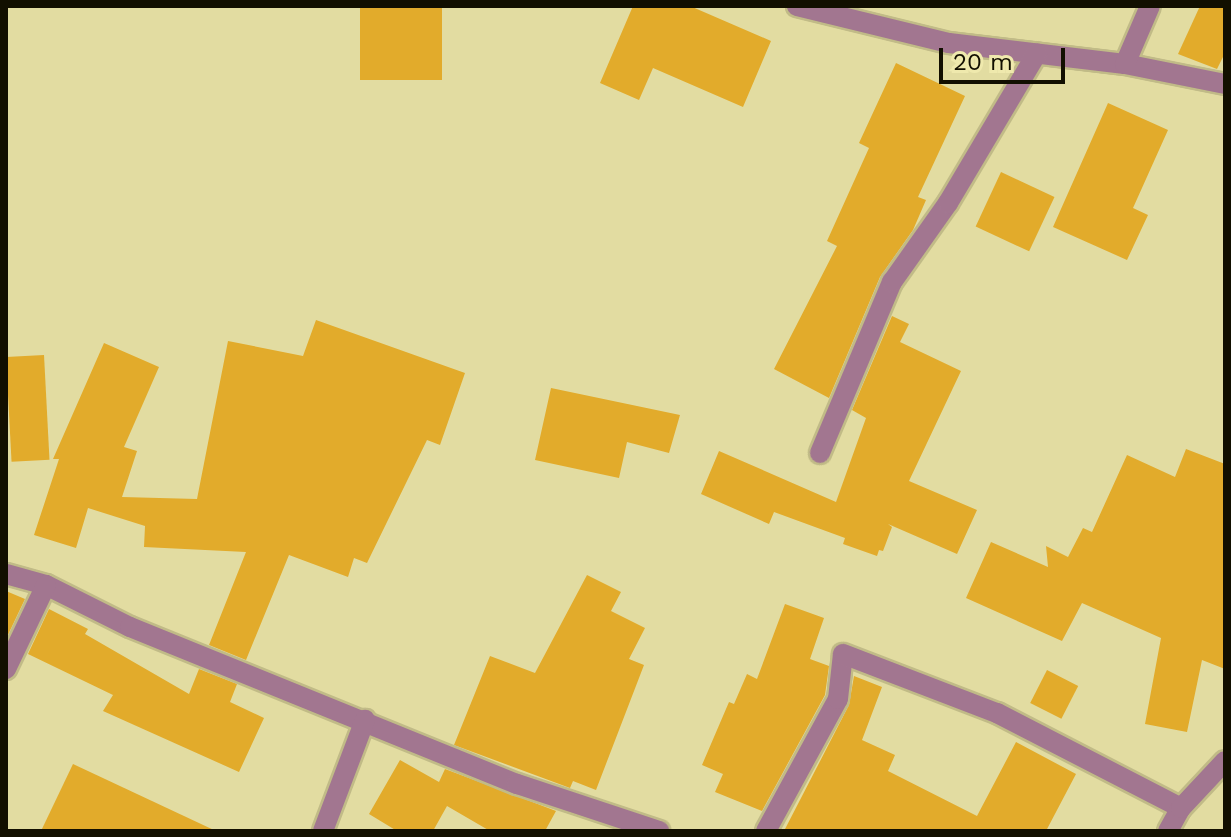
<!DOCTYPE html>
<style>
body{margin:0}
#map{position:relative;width:1231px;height:837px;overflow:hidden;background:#e2dca1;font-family:"Work Sans",sans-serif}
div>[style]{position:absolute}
.building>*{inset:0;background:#e2ab2b;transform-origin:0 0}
.roads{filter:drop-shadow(2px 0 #c1bb87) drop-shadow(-2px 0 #c1bb87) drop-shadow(0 2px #c1bb87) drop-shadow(0 -2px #c1bb87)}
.minor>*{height:20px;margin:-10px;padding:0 10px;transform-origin:10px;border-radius:10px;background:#a27690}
span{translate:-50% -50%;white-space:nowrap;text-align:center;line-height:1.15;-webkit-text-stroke:7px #efe9ad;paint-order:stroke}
.frame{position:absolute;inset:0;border:8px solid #120f00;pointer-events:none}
.scale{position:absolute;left:939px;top:48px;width:126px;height:36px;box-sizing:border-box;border:4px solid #120f00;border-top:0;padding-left:10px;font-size:24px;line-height:28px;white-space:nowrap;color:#120f00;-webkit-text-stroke:6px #efe9ad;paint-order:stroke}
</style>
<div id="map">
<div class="building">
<i style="left:360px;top:6px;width:82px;height:74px"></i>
<i style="clip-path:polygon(633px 6px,690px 6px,771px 41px,743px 107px,653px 68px,639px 100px,600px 83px)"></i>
<i style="clip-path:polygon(1200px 6px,1225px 6px,1225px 53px,1217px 69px,1178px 54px)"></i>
<i style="clip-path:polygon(896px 63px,965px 96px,918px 197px,926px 200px,913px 230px,880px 277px,829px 398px,774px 369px,837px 246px,827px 241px,869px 148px,859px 143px)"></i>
<i style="clip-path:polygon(1108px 103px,1168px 130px,1133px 208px,1148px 215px,1127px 260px,1053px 227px)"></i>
<i style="left:1001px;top:172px;width:59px;height:60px;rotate:25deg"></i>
<i style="clip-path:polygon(892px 316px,909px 324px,900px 342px,961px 371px,909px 481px,977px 510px,957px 554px,888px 524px,892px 527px,883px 551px,879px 550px,877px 556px,843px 544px,845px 538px,774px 512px,769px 524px,701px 494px,719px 451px,836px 502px,866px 418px,852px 410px)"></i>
<i style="clip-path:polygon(316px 320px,465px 373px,440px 445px,427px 440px,367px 563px,354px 558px,348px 577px,289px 555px,246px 660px,209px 645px,246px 552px,144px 547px,145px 526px,88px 508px,76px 548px,34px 535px,59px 459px,53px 459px,104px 343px,159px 367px,124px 447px,137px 451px,122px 497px,197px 499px,228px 341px,303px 356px)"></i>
<i style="left:44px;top:355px;width:105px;height:38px;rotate:87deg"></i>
<i style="clip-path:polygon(551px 388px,680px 415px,669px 453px,627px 442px,619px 478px,535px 460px)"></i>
<i style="clip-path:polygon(1186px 449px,1225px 464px,1225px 669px,1202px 660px,1187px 732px,1145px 724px,1161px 638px,1082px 603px,1062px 641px,966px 598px,991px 542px,1048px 567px,1046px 546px,1068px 557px,1083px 528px,1092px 532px,1127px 455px,1175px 477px)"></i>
<i style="clip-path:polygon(587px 575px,621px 592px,611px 611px,645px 628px,629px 659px,644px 665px,596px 790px,573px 781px,570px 788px,454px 745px,490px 656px,535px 673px)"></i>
<i style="clip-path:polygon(6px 591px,25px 599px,6px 639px)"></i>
<i style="clip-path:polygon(785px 604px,824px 618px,810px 659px,829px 666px,825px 695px,762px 811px,715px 792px,723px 774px,702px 765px,729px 702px,734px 704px,747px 674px,757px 679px)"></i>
<i style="clip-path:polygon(49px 609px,88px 629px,85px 634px,189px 694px,199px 669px,237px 684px,230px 702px,264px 718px,239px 772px,103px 711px,113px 695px,28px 654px)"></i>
<i style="left:1047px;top:670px;width:35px;height:37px;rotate:27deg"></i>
<i style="clip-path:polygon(854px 676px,882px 687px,862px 740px,895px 755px,888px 771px,977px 816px,1016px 742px,1076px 774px,1046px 831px,784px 831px,849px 705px)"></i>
<i style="clip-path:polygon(400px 760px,439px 782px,445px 769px,556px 811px,545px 831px,490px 831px,447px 806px,433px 831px,397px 831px,369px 814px)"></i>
<i style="clip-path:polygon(73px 764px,216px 831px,41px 831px)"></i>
</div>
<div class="roads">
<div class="minor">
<i style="left:797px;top:6px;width:156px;rotate:13.7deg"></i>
<i style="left:949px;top:43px;width:177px;rotate:6.8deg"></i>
<i style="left:1125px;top:64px;width:102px;rotate:11.3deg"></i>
<i style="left:1125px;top:64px;width:63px;rotate:-66.7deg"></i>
<i style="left:820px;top:453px;width:186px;rotate:-67.2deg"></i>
<i style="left:892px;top:282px;width:97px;rotate:-54.7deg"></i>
<i style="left:948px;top:203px;width:174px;rotate:-59.3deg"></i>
<i style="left:6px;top:574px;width:41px;rotate:15.4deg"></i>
<i style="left:46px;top:585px;width:94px;rotate:26.6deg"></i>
<i style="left:130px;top:627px;width:418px;rotate:22.1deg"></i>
<i style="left:517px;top:784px;width:150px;rotate:18.3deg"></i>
<i style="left:6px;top:669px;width:93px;rotate:-64.5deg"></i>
<i style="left:323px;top:831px;width:119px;rotate:-69.3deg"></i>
<i style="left:766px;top:831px;width:150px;rotate:-61.4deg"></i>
<i style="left:838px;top:699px;width:45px;rotate:-83.7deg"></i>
<i style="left:843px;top:654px;width:165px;rotate:21deg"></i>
<i style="left:997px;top:713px;width:207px;rotate:27.3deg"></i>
<i style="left:1168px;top:831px;width:26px;rotate:-61deg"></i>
<i style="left:1181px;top:808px;width:64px;rotate:-46.9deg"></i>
</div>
</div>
<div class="frame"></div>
<div class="scale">20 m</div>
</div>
